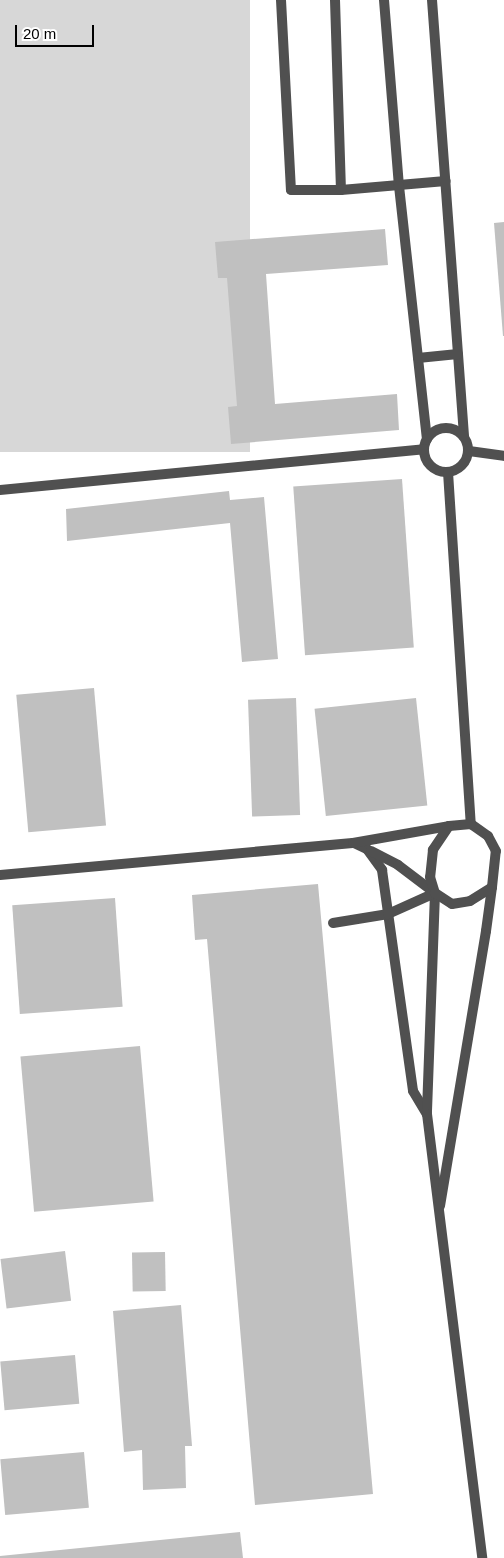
<!DOCTYPE html>
<style>
body{margin:0}
#map{position:relative;width:504px;height:1558px;overflow:hidden;background:#fff;font-family:Arial,sans-serif}
div>[style]{position:absolute}
.green>*{inset:0;background:#d7d7d7;transform-origin:0 0}
.building>*{inset:0;background:#c0c0c0;transform-origin:0 0}
.service>*{height:10px;margin:-5px;padding:0 5px;transform-origin:5px;border-radius:5px;background:#505050}
.service>.ring{margin:-5px;padding:0;box-sizing:content-box;background:none;border:10px solid #505050;border-radius:50%}
span{translate:-50% -50%;white-space:nowrap;text-align:center;line-height:1.15;-webkit-text-stroke:4.5px #fff;paint-order:stroke}
.scale{position:absolute;left:15px;top:25px;width:79px;height:22px;box-sizing:border-box;border:2px solid #000;border-top:0;padding-left:6px;font-size:15px;line-height:18px;white-space:nowrap;color:#000;-webkit-text-stroke:4px #fff;paint-order:stroke}
</style>
<div id="map">
<div class="green">
<i style="left:0;top:0;width:250px;height:452px"></i>
</div>
<div class="building">
<i style="clip-path:polygon(504px 222px,504px 336px,503px 336px,494px 223px)"></i>
<i style="clip-path:polygon(385px 229px,388px 265px,266px 274px,275px 404px,397px 394px,399px 430px,231px 444px,228px 407px,237px 406px,227px 278px,218px 278px,215px 242px)"></i>
<i style="left:402px;top:479px;width:169px;height:109px;rotate:86deg"></i>
<i style="clip-path:polygon(229px 491px,230px 500px,264px 497px,278px 659px,242px 662px,230px 523px,67px 541px,66px 509px)"></i>
<i style="left:94px;top:688px;width:138px;height:78px;rotate:85deg"></i>
<i style="left:296px;top:698px;width:117px;height:48px;rotate:88deg"></i>
<i style="left:416px;top:698px;width:108px;height:102px;rotate:84deg"></i>
<i style="clip-path:polygon(318px 884px,373px 1494px,255px 1505px,207px 939px,195px 940px,192px 895px)"></i>
<i style="left:115px;top:898px;width:109px;height:103px;rotate:86deg"></i>
<i style="left:140px;top:1046px;width:156px;height:120px;rotate:85deg"></i>
<i style="left:65px;top:1251px;width:50px;height:65px;rotate:83deg"></i>
<i style="left:165px;top:1252px;width:39px;height:33px;rotate:89deg"></i>
<i style="clip-path:polygon(181px 1305px,192px 1446px,185px 1446px,186px 1488px,143px 1490px,142px 1450px,124px 1452px,113px 1311px)"></i>
<i style="left:75px;top:1355px;width:49px;height:75px;rotate:85deg"></i>
<i style="left:84px;top:1452px;width:56px;height:84px;rotate:85deg"></i>
<i style="clip-path:polygon(240px 1532px,243px 1558px,0 1558px,0 1556px)"></i>
</div>
<div class="service">
<i style="left:281px;top:0;width:190px;rotate:87deg"></i>
<i style="left:291px;top:190px;width:50px"></i>
<i style="left:335px;top:0;width:190px;rotate:88.2deg"></i>
<i style="left:341px;top:190px;width:105px;rotate:-4.9deg"></i>
<i style="left:384px;top:0;width:187px;rotate:85.4deg"></i>
<i style="left:399px;top:186px;width:255px;rotate:83.7deg"></i>
<i style="left:432px;top:0;width:438px;rotate:85.8deg"></i>
<i style="left:418px;top:358px;width:40px;rotate:-5.7deg"></i>
<i class="ring" style="left:424px;top:428px;width:34px;height:34px"></i>
<i style="left:469px;top:451px;width:35px;rotate:8deg"></i>
<i style="left:448px;top:472px;width:353px;rotate:86.3deg"></i>
<i style="left:0;top:490px;width:426px;rotate:-5.5deg"></i>
<i style="left:354px;top:843px;width:14px;rotate:25deg"></i>
<i style="left:367px;top:849px;width:26px;rotate:54deg"></i>
<i style="left:382px;top:870px;width:223px;rotate:82deg"></i>
<i style="left:413px;top:1091px;width:27px;rotate:59deg"></i>
<i style="left:371px;top:851px;width:30px;rotate:27deg"></i>
<i style="left:398px;top:865px;width:46px;rotate:37.1deg"></i>
<i style="left:0;top:875px;width:354px;rotate:-5.2deg"></i>
<i style="left:353px;top:843px;width:97px;rotate:-10deg"></i>
<i style="left:435px;top:893px;width:221px;rotate:92.1deg"></i>
<i style="left:427px;top:1114px;width:447px;rotate:82.9deg"></i>
<i style="left:333px;top:923px;width:56px;rotate:-9.3deg"></i>
<i style="left:388px;top:914px;width:51px;rotate:-24.1deg"></i>
<i style="left:440px;top:1206px;width:279px;rotate:-80.5deg"></i>
<i style="left:486px;top:931px;width:44px;rotate:-82.2deg"></i>
<i style="left:492px;top:887px;width:36px;rotate:-84deg"></i>
<i style="left:496px;top:851px;width:17px;rotate:-118deg"></i>
<i style="left:488px;top:836px;width:21px;rotate:-145deg"></i>
<i style="left:471px;top:824px;width:22px;rotate:175deg"></i>
<i style="left:449px;top:826px;width:29px;rotate:124deg"></i>
<i style="left:433px;top:850px;width:27px;rotate:96deg"></i>
<i style="left:430px;top:877px;width:17px;rotate:73deg"></i>
<i style="left:435px;top:893px;width:20px;rotate:33deg"></i>
<i style="left:452px;top:904px;width:18px;rotate:-9deg"></i>
<i style="left:470px;top:901px;width:26px;rotate:-32deg"></i>
</div>
<div class="scale">20 m</div>
</div>
